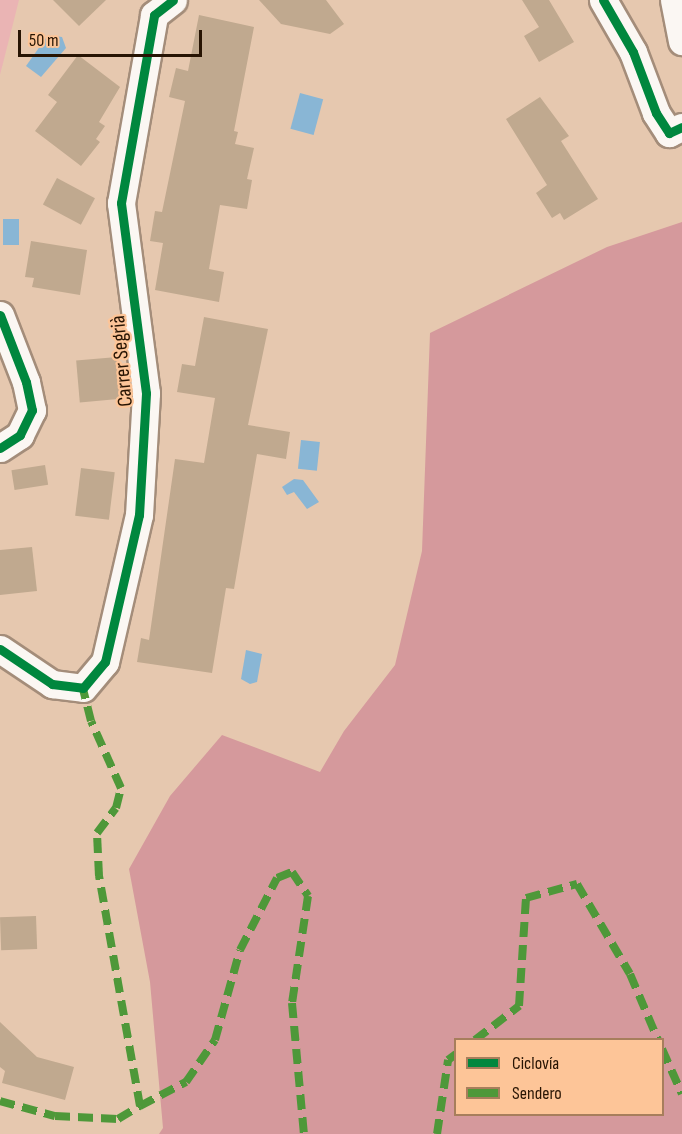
<!DOCTYPE html>
<meta charset="utf-8">
<style>
body{margin:0}
#map{position:relative;width:682px;height:1134px;overflow:hidden;background:#e6c8af;font-family:"Sofia Sans Condensed",sans-serif}
div>[style]{position:absolute}
.green>*{inset:0;background:#eab4b4}
.forest>*{inset:0;background:#d5999c}
.water>*{inset:0;background:#89b6d5;transform-origin:0 0}
.building>*{inset:0;background:#c0a98f;transform-origin:0 0}
.roads{filter:drop-shadow(2px 0 #a48d7a) drop-shadow(-2px 0 #a48d7a) drop-shadow(0 2px #a48d7a) drop-shadow(0 -2px #a48d7a)}
.minor>*{height:27px;margin:-13.5px;padding:0 13.5px;transform-origin:13.5px;border-radius:13.5px;background:#fbf7f3}
.quiet>*{height:8px;margin-top:-4px;transform-origin:0;background:repeating-linear-gradient(90deg,#4e9839 0 15px,transparent 0 23px)}
.cycleway>*{height:9px;margin:-4.5px;padding:0 4.5px;transform-origin:4.5px;border-radius:4.5px;background:#00873e}
span{translate:-50% -50%;white-space:nowrap;text-align:center;line-height:1.15;-webkit-text-stroke:4.5px #fdc598;paint-order:stroke}
.street-label{font-size:21px;color:#271403}
.legend{position:absolute;left:454px;top:1038px;width:210px;height:78px;box-sizing:border-box;background:#fdc598;border:2px solid #a77e5c;margin:0;padding:8px 10px;list-style:none;font-size:18px;color:#271403}
.legend li{display:flex;align-items:center;gap:12px;height:30px}
.legend b{width:30px;border:2px solid #a77e5c}
.scale{position:absolute;left:18px;top:30px;width:184px;height:27px;box-sizing:border-box;border:3px solid #271403;border-top:0;padding-left:8px;font-size:18px;line-height:21px;white-space:nowrap;color:#271403;-webkit-text-stroke:4px #fdc598;paint-order:stroke}
</style>
<div id="map">
<div class="green">
<i style="clip-path:polygon(0 0,19px 0,0 75px)"></i>
</div>
<div class="forest">
<i style="clip-path:polygon(evenodd,682px 222px,682px 1134px,159px 1134px,163px 1128px,150px 982px,129px 869px,170px 796px,222px 735px,320px 772px,344px 731px,395px 665px,422px 551px,430px 333px,607px 247px,682px 222px,456px 1040px,662px 1040px,662px 1114px,456px 1114px,456px 1040px)"></i>
</div>
<div class="water">
<i style="clip-path:polygon(48px 35px,62px 37px,66px 48px,41px 77px,26px 66px)"></i>
<i style="left:300px;top:93px;width:24px;height:37px;rotate:15deg"></i>
<i style="left:19px;top:219px;width:26px;height:16px;rotate:90deg"></i>
<i style="left:301px;top:440px;width:19px;height:29px;rotate:6deg"></i>
<i style="clip-path:polygon(294px 479px,303px 480px,319px 502px,307px 509px,294px 492px,287px 495px,282px 487px)"></i>
<i style="clip-path:polygon(246px 650px,262px 654px,257px 682px,250px 684px,241px 679px)"></i>
</div>
<div class="building">
<i style="clip-path:polygon(53px 0,106px 0,79px 26px)"></i>
<i style="clip-path:polygon(259px 0,326px 0,344px 24px,330px 34px,281px 24px)"></i>
<i style="clip-path:polygon(522px 0,549px 0,574px 42px,539px 62px,524px 36px,539px 27px)"></i>
<i style="clip-path:polygon(199px 15px,254px 27px,234px 131px,238px 132px,235px 144px,254px 148px,247px 179px,252px 180px,247px 209px,220px 205px,209px 269px,224px 272px,219px 302px,155px 290px,163px 243px,150px 241px,155px 211px,162px 212px,185px 101px,169px 97px,176px 68px,188px 71px)"></i>
<i style="clip-path:polygon(78px 55px,120px 87px,99px 122px,105px 126px,96px 139px,100px 142px,81px 166px,35px 131px,57px 102px,48px 95px)"></i>
<i style="clip-path:polygon(540px 97px,569px 136px,561px 141px,598px 199px,564px 220px,560px 213px,552px 218px,536px 193px,547px 185px,506px 119px)"></i>
<i style="left:57px;top:178px;width:43px;height:30px;rotate:28deg"></i>
<i style="clip-path:polygon(31px 241px,87px 250px,80px 295px,32px 287px,34px 278px,25px 277px)"></i>
<i style="clip-path:polygon(204px 317px,268px 329px,248px 425px,290px 432px,286px 459px,257px 454px,234px 589px,226px 588px,212px 673px,137px 662px,141px 638px,149px 640px,175px 459px,204px 463px,215px 398px,177px 392px,182px 364px,195px 366px)"></i>
<i style="left:117px;top:357px;width:42px;height:41px;rotate:85deg"></i>
<i style="left:45px;top:465px;width:20px;height:34px;rotate:81deg"></i>
<i style="left:81px;top:468px;width:34px;height:48px;rotate:7deg"></i>
<i style="clip-path:polygon(32px 547px,37px 591px,0 595px,0 550px)"></i>
<i style="left:36px;top:916px;width:33px;height:36px;rotate:88deg"></i>
<i style="clip-path:polygon(0 1022px,37px 1057px,74px 1067px,65px 1100px,2px 1083px,5px 1071px,0 1067px)"></i>
</div>
<div class="roads">
<div class="minor">
<i style="left:603px;top:0;width:60px;rotate:60deg"></i>
<i style="left:633px;top:52px;width:65px;rotate:69.3deg"></i>
<i style="left:656px;top:113px;width:24px;rotate:57deg"></i>
<i style="left:669px;top:133px;width:14px;rotate:-25deg"></i>
<i style="left:674px;top:0;width:42px;rotate:79deg"></i>
<i style="left:0;top:315px;width:72px;rotate:68.8deg"></i>
<i style="left:26px;top:382px;width:29px;rotate:78deg"></i>
<i style="left:32px;top:410px;width:28px;rotate:116deg"></i>
<i style="left:20px;top:435px;width:24px;rotate:147deg"></i>
<i style="left:0;top:649px;width:63px;rotate:33.9deg"></i>
<i style="left:52px;top:684px;width:31px;rotate:7deg"></i>
<i style="left:83px;top:688px;width:34px;rotate:-50deg"></i>
<i style="left:105px;top:662px;width:151px;rotate:-77deg"></i>
<i style="left:139px;top:515px;width:122px;rotate:-86.7deg"></i>
<i style="left:146px;top:393px;width:192px;rotate:-97.5deg"></i>
<i style="left:121px;top:203px;width:191px;rotate:-80deg"></i>
<i style="left:154px;top:15px;width:24px;rotate:-38deg"></i>
</div>
</div>
<div class="quiet">
<i style="left:475px;top:1040px;width:56px;rotate:-37.7deg"></i>
<i style="left:519px;top:1006px;width:108px;rotate:-86.3deg"></i>
<i style="left:526px;top:898px;width:53px;rotate:-15.4deg"></i>
<i style="left:577px;top:884px;width:104px;rotate:59.5deg"></i>
<i style="left:630px;top:974px;width:72px;rotate:67deg"></i>
<i style="left:662px;top:1049px;width:49px;rotate:66deg"></i>
<i style="left:0;top:1101px;width:57px;rotate:15.3deg"></i>
<i style="left:55px;top:1116px;width:63px;rotate:2.7deg"></i>
<i style="left:118px;top:1119px;width:26px;rotate:-31deg"></i>
<i style="left:140px;top:1106px;width:234px;rotate:-100.1deg"></i>
<i style="left:99px;top:876px;width:43px;rotate:-92.7deg"></i>
<i style="left:97px;top:833px;width:31px;rotate:-53deg"></i>
<i style="left:116px;top:808px;width:21px;rotate:-76deg"></i>
<i style="left:121px;top:788px;width:73px;rotate:-114.1deg"></i>
<i style="left:91px;top:721px;width:34px;rotate:-104deg"></i>
<i style="left:140px;top:1106px;width:52px;rotate:-27.6deg"></i>
<i style="left:186px;top:1082px;width:51px;rotate:-55.4deg"></i>
<i style="left:215px;top:1040px;width:93px;rotate:-74.5deg"></i>
<i style="left:240px;top:950px;width:81px;rotate:-62.8deg"></i>
<i style="left:277px;top:878px;width:16px;rotate:-22deg"></i>
<i style="left:292px;top:872px;width:29px;rotate:56deg"></i>
<i style="left:308px;top:896px;width:108px;rotate:98.5deg"></i>
<i style="left:292px;top:1003px;width:132px;rotate:84.8deg"></i>
<i style="left:437px;top:1134px;width:75px;rotate:-81.5deg"></i>
<i style="left:448px;top:1060px;width:10px;rotate:-37deg"></i>
</div>
<div class="cycleway">
<i style="left:603px;top:0;width:60px;rotate:60deg"></i>
<i style="left:633px;top:52px;width:65px;rotate:69.3deg"></i>
<i style="left:656px;top:113px;width:24px;rotate:57deg"></i>
<i style="left:669px;top:133px;width:14px;rotate:-25deg"></i>
<i style="left:0;top:315px;width:72px;rotate:68.8deg"></i>
<i style="left:26px;top:382px;width:29px;rotate:78deg"></i>
<i style="left:32px;top:410px;width:28px;rotate:116deg"></i>
<i style="left:20px;top:435px;width:24px;rotate:147deg"></i>
<i style="left:0;top:649px;width:63px;rotate:33.9deg"></i>
<i style="left:52px;top:684px;width:31px;rotate:7deg"></i>
<i style="left:83px;top:688px;width:34px;rotate:-50deg"></i>
<i style="left:105px;top:662px;width:151px;rotate:-77deg"></i>
<i style="left:139px;top:515px;width:122px;rotate:-86.7deg"></i>
<i style="left:146px;top:393px;width:192px;rotate:-97.5deg"></i>
<i style="left:121px;top:203px;width:191px;rotate:-80deg"></i>
<i style="left:154px;top:15px;width:24px;rotate:-38deg"></i>
</div>
<div class="street-label">
<span style="left:122px;top:361px;rotate:-95deg">Carrer Segrià</span>
</div>
<ul class="legend">
<li><b style="height:8px;background:#00873e"></b>Ciclovía</li>
<li><b style="height:8px;background:#4e9839"></b>Sendero</li>
</ul>
<div class="scale">50 m</div>
</div>
